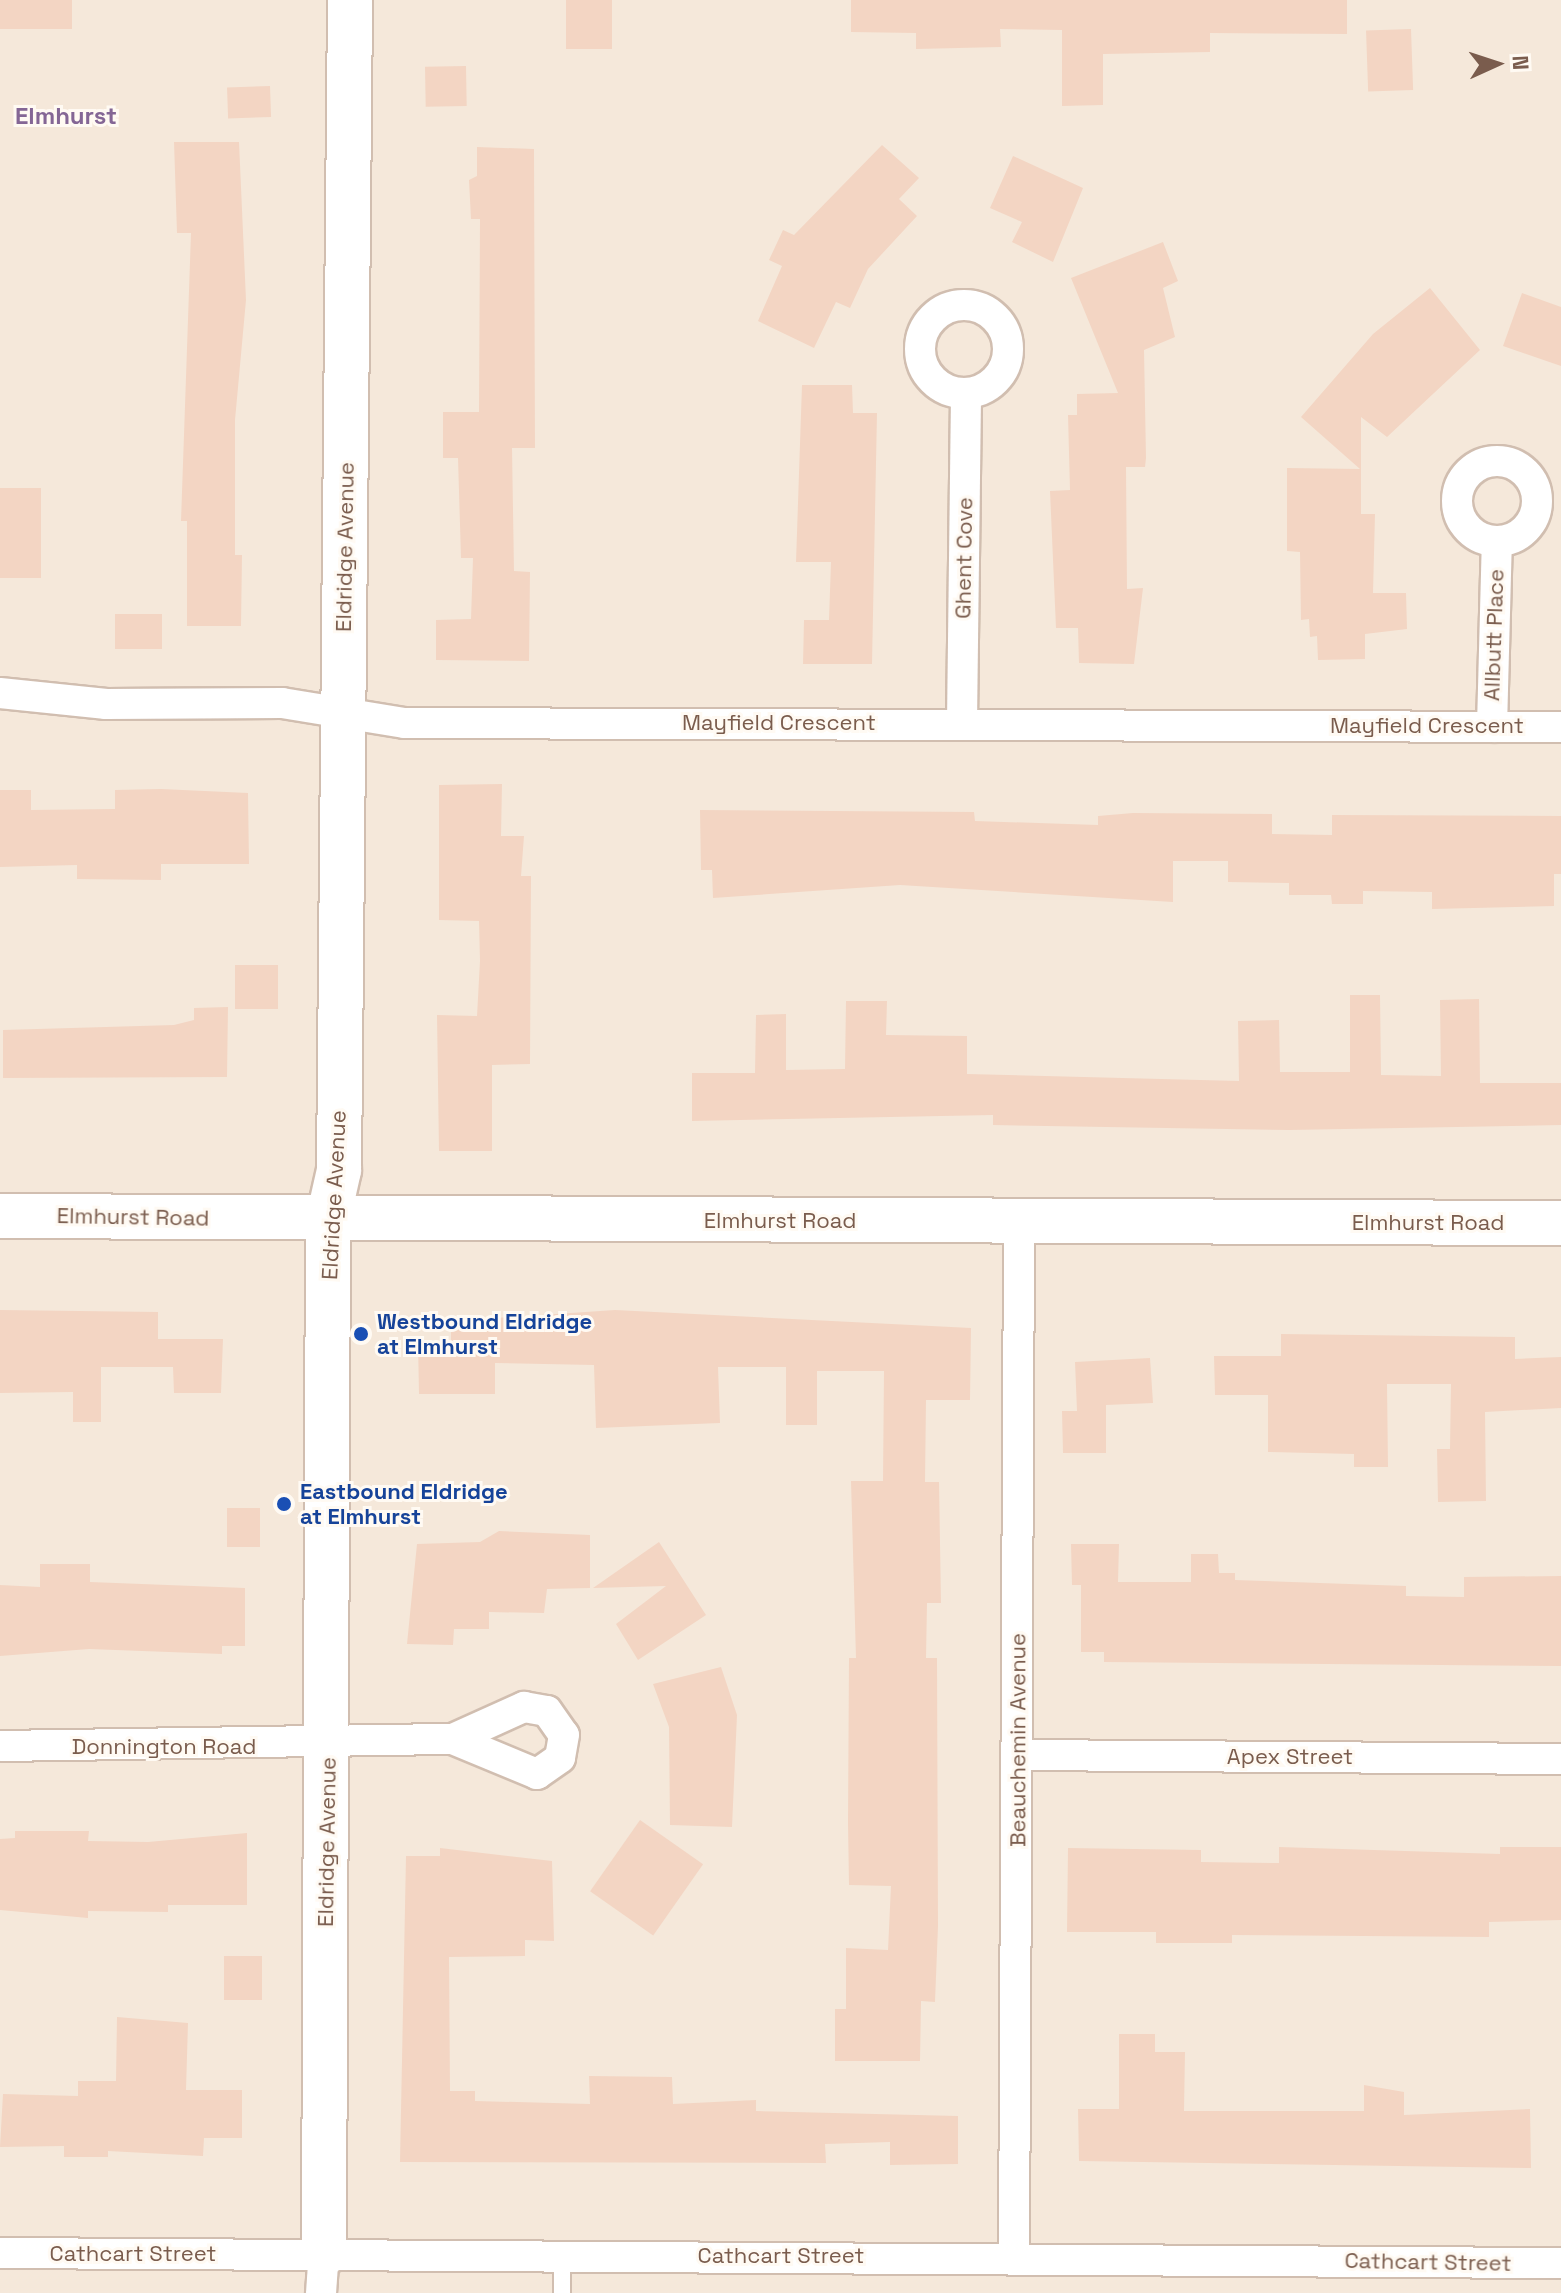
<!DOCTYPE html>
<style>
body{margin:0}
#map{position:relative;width:1561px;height:2293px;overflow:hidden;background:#fdf6ec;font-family:"Space Grotesk",sans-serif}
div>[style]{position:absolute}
.residential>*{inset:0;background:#f5e8da;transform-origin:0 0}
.building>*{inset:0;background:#f3d5c3;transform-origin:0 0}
.roads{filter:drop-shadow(2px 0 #d1beb0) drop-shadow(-2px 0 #d1beb0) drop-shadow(0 2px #d1beb0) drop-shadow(0 -2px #d1beb0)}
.lane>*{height:16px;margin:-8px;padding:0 8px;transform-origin:8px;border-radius:8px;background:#fff}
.street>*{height:30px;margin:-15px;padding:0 15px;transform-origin:15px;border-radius:15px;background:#fff}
.street>.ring{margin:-15px;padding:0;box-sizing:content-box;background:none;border:30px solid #fff;border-radius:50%}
.secondary>*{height:44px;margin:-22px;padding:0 22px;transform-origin:22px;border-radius:22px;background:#fff}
.dots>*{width:22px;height:22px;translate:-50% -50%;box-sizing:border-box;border:4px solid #fffaf3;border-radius:50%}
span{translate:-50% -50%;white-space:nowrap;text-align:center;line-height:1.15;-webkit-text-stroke:6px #fffaf3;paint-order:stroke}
.street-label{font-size:22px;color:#7a5c4d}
.transit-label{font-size:22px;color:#164399;font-weight:700}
.left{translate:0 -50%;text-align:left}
.neighbourhood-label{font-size:24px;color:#846695;font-weight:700}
.north{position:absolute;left:1457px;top:24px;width:80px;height:80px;-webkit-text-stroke:6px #fffaf3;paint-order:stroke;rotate:87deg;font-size:22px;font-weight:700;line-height:32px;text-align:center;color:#7a5c4d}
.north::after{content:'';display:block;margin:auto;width:28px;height:36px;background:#7a5c4d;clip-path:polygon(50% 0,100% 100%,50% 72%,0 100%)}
</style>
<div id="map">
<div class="residential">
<i style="left:0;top:0;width:1561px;height:2293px"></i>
</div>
<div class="building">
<i style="left:0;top:0;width:72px;height:29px"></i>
<i style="left:566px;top:0;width:46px;height:49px"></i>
<i style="clip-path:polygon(851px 0,1347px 0,1347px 34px,1210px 33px,1210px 52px,1103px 54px,1103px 105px,1062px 106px,1062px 30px,1000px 29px,1001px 47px,916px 49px,916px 33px,851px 32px)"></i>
<i style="left:1411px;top:29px;width:61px;height:45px;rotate:88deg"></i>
<i style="left:466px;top:66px;width:40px;height:41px;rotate:89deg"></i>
<i style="left:270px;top:86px;width:31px;height:43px;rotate:88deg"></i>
<i style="clip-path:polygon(174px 142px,239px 142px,246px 300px,235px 420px,235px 555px,242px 555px,241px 626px,187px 626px,187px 521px,181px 521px,191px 233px,177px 233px)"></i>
<i style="clip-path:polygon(882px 145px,919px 178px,899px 199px,917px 216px,868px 269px,850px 308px,836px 302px,814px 348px,758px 321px,782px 266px,769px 260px,783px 230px,794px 235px)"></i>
<i style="clip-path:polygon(477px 147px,534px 149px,535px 448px,512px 448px,514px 571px,530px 572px,529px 661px,436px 660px,436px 620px,471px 619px,473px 558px,461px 558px,458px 458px,443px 458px,443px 412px,479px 412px,480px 219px,471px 219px,469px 180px,477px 176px)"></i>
<i style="clip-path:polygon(1013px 156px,1083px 188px,1053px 262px,1012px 242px,1022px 222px,990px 208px)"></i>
<i style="clip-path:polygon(1163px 242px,1178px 281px,1163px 288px,1175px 337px,1144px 350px,1146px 458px,1145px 467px,1126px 467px,1127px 589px,1143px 588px,1134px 664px,1079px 663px,1078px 628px,1056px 628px,1050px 491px,1070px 490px,1068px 415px,1077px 415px,1077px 394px,1118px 393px,1071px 278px)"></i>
<i style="clip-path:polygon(1430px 288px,1480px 350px,1387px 437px,1361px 417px,1361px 514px,1375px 514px,1373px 593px,1406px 593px,1407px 629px,1365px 634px,1365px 659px,1318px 660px,1317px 636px,1310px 637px,1309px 619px,1301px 620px,1300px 552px,1287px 551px,1287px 468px,1360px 469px,1301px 417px,1373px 334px)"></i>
<i style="clip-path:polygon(1522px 293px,1561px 307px,1561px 366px,1503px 346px)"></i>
<i style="clip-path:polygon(802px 385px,852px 385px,853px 413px,877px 413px,872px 664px,803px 664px,804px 620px,829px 620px,831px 562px,796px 562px)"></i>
<i style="left:41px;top:488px;width:90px;height:41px;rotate:90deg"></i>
<i style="left:115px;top:614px;width:47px;height:35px"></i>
<i style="clip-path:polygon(502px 784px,501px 836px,524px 836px,521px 876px,531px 876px,530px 1064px,492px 1065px,492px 1151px,439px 1151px,437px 1015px,477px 1016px,480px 961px,479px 921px,439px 920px,439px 785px)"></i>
<i style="clip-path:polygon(161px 789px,248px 793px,249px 864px,161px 864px,161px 880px,77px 879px,77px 865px,0 867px,0 790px,31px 790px,31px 810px,115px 809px,115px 790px)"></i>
<i style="clip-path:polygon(700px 810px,974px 812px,975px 821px,1098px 825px,1098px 816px,1133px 813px,1272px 814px,1272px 834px,1332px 835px,1332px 815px,1561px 816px,1561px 874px,1554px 874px,1554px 906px,1432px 909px,1432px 892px,1363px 891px,1363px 904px,1332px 904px,1331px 895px,1289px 895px,1289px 883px,1228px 882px,1228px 861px,1173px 861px,1173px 902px,900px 885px,713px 898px,712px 870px,701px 870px)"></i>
<i style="left:278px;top:965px;width:44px;height:43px;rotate:90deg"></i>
<i style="clip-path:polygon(1350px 995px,1380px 995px,1381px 1075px,1441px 1076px,1440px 1000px,1479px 999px,1480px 1083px,1561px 1083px,1561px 1125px,1289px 1130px,993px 1125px,993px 1115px,692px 1121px,692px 1073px,755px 1073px,756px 1015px,786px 1014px,786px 1070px,845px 1069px,846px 1001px,887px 1001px,886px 1035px,967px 1036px,967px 1074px,1239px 1081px,1238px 1021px,1279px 1020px,1280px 1072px,1350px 1072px)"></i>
<i style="clip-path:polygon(228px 1007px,227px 1077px,3px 1078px,3px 1030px,174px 1025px,194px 1020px,194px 1008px)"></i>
<i style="clip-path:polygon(0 1310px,158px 1312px,158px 1339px,223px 1339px,221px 1393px,174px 1393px,173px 1367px,101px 1367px,101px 1422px,73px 1422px,73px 1392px,0 1393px)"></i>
<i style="clip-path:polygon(615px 1310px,971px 1328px,970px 1400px,926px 1400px,925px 1482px,939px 1482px,941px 1603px,927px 1603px,926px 1658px,937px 1658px,938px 1926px,935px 2002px,921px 2001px,920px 2061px,835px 2061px,835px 2009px,846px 2009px,846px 1948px,888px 1950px,891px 1886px,849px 1885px,848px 1823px,849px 1658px,856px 1658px,851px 1481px,883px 1481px,884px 1371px,817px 1371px,817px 1425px,786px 1425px,786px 1367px,718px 1367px,720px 1423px,596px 1428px,594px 1365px,495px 1363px,495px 1394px,419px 1394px,418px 1342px,451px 1342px,451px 1321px)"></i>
<i style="clip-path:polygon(1281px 1334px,1515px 1337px,1515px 1359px,1561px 1357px,1561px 1408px,1485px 1412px,1486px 1501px,1438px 1502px,1437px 1449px,1450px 1449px,1451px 1384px,1387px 1384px,1388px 1467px,1354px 1467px,1354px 1454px,1268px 1452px,1268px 1395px,1215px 1395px,1214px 1356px,1281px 1356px)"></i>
<i style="clip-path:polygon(1150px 1358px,1153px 1403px,1106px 1405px,1106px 1453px,1063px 1453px,1062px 1411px,1077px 1411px,1075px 1362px)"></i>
<i style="left:260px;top:1508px;width:39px;height:33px;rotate:90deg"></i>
<i style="clip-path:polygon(499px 1531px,590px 1535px,590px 1588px,547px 1589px,544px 1613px,489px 1612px,489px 1629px,454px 1629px,453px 1645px,407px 1644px,417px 1544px,480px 1542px)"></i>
<i style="clip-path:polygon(659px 1542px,706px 1615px,638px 1660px,616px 1624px,666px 1586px,593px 1588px)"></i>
<i style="clip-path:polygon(1071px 1544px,1119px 1544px,1118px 1582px,1191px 1582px,1191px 1554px,1218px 1554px,1219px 1573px,1235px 1573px,1235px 1580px,1406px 1586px,1406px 1596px,1464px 1597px,1464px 1577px,1561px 1576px,1561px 1666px,1104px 1662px,1104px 1652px,1081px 1652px,1081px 1585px,1072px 1585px)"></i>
<i style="clip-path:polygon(40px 1564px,90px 1564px,90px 1582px,245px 1588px,245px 1646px,222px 1646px,222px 1654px,89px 1649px,0 1656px,0 1585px,40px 1587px)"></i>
<i style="clip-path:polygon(721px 1667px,737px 1715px,732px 1827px,670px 1825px,669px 1727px,653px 1684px)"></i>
<i style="left:640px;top:1820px;width:77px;height:87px;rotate:35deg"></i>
<i style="clip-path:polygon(15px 1831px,89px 1831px,88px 1841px,148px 1842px,247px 1833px,247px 1905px,168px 1905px,168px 1912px,88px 1911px,88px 1918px,0 1910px,0 1839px,15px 1838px)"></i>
<i style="clip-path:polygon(1279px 1847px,1500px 1854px,1500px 1847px,1561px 1847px,1561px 1920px,1489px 1922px,1489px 1937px,1232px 1935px,1232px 1943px,1156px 1943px,1156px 1932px,1067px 1932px,1068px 1848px,1201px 1850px,1201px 1862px,1279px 1863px)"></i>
<i style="clip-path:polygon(440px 1848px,552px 1861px,554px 1941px,525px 1940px,525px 1956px,449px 1957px,450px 2091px,475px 2091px,475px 2101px,590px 2104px,589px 2076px,672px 2077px,673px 2104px,756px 2100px,756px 2111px,958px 2116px,958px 2164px,890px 2165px,890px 2142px,825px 2144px,826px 2163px,400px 2162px,406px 1856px,440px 1856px)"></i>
<i style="left:224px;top:1956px;width:38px;height:44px"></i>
<i style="clip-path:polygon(117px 2017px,188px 2023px,186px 2090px,242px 2090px,242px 2138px,204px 2138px,203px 2156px,108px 2151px,108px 2157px,64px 2157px,64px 2146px,0 2147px,3px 2094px,78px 2096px,78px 2081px,116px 2081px)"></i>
<i style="clip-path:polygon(1119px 2034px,1155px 2034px,1155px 2052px,1185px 2052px,1184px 2111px,1364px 2111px,1364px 2085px,1404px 2092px,1404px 2115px,1530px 2109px,1531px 2168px,1079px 2161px,1078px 2109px,1119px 2109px)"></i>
</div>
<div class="roads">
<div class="lane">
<i style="left:562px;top:2255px;width:38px;rotate:90deg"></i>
</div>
<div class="street">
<i class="ring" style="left:920px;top:305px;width:58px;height:58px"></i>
<i class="ring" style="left:1457px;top:461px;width:50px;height:50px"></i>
<i style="left:0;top:693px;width:107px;rotate:5.9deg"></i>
<i style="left:106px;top:704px;width:176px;rotate:-0.3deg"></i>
<i style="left:282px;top:703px;width:124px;rotate:9.3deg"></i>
<i style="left:404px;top:723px;width:1157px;rotate:0.2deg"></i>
<i style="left:962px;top:723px;width:330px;rotate:-89.3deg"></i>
<i style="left:1492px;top:727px;width:185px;rotate:-88.5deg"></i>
<i style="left:524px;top:1707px;width:23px;rotate:10deg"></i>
<i style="left:547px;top:1711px;width:29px;rotate:55deg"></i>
<i style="left:564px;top:1735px;width:23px;rotate:100deg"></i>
<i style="left:560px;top:1758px;width:28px;rotate:145deg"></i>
<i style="left:537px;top:1774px;width:91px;rotate:-157.4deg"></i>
<i style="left:453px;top:1739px;width:78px;rotate:-24.3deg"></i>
<i style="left:0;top:1746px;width:453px;rotate:-0.9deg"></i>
<i style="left:1018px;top:1755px;width:543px;rotate:0.42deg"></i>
<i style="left:0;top:2253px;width:1561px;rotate:0.37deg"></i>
<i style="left:1014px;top:2256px;width:1033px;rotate:-89.72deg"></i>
<i style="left:321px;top:2293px;width:39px;rotate:-86deg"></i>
</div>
<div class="secondary">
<i style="left:0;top:1216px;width:1561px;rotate:0.26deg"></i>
<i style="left:324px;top:2254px;width:1035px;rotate:-89.78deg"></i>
<i style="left:328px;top:1219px;width:50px;rotate:-77.3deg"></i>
<i style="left:339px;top:1170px;width:1170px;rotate:-89.46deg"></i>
</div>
</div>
<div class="dots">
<i style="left:361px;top:1334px;background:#1a4fb4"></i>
<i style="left:284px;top:1504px;background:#1a4fb4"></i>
</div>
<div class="street-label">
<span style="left:345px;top:547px;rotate:-89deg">Eldridge Avenue</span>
<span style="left:964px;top:558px;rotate:-89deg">Ghent Cove</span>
<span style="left:1494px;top:635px;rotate:-88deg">Allbutt Place</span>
<span style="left:779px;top:723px">Mayfield Crescent</span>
<span style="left:1427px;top:726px">Mayfield Crescent</span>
<span style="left:334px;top:1195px;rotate:-87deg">Eldridge Avenue</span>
<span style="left:133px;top:1217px;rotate:1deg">Elmhurst Road</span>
<span style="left:780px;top:1221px">Elmhurst Road</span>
<span style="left:1428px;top:1223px">Elmhurst Road</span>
<span style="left:1018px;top:1740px;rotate:-90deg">Beauchemin Avenue</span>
<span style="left:164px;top:1747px">Donnington Road</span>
<span style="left:1290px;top:1757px">Apex Street</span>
<span style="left:327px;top:1842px;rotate:-89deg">Eldridge Avenue</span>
<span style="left:133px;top:2254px">Cathcart Street</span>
<span style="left:781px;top:2256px">Cathcart Street</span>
<span style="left:1428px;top:2262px;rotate:1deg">Cathcart Street</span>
</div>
<div class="transit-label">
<span class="left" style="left:377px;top:1334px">Westbound Eldridge<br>at Elmhurst</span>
<span class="left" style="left:300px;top:1504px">Eastbound Eldridge<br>at Elmhurst</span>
</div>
<div class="neighbourhood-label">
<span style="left:66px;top:116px">Elmhurst</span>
</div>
<div class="north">N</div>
</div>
